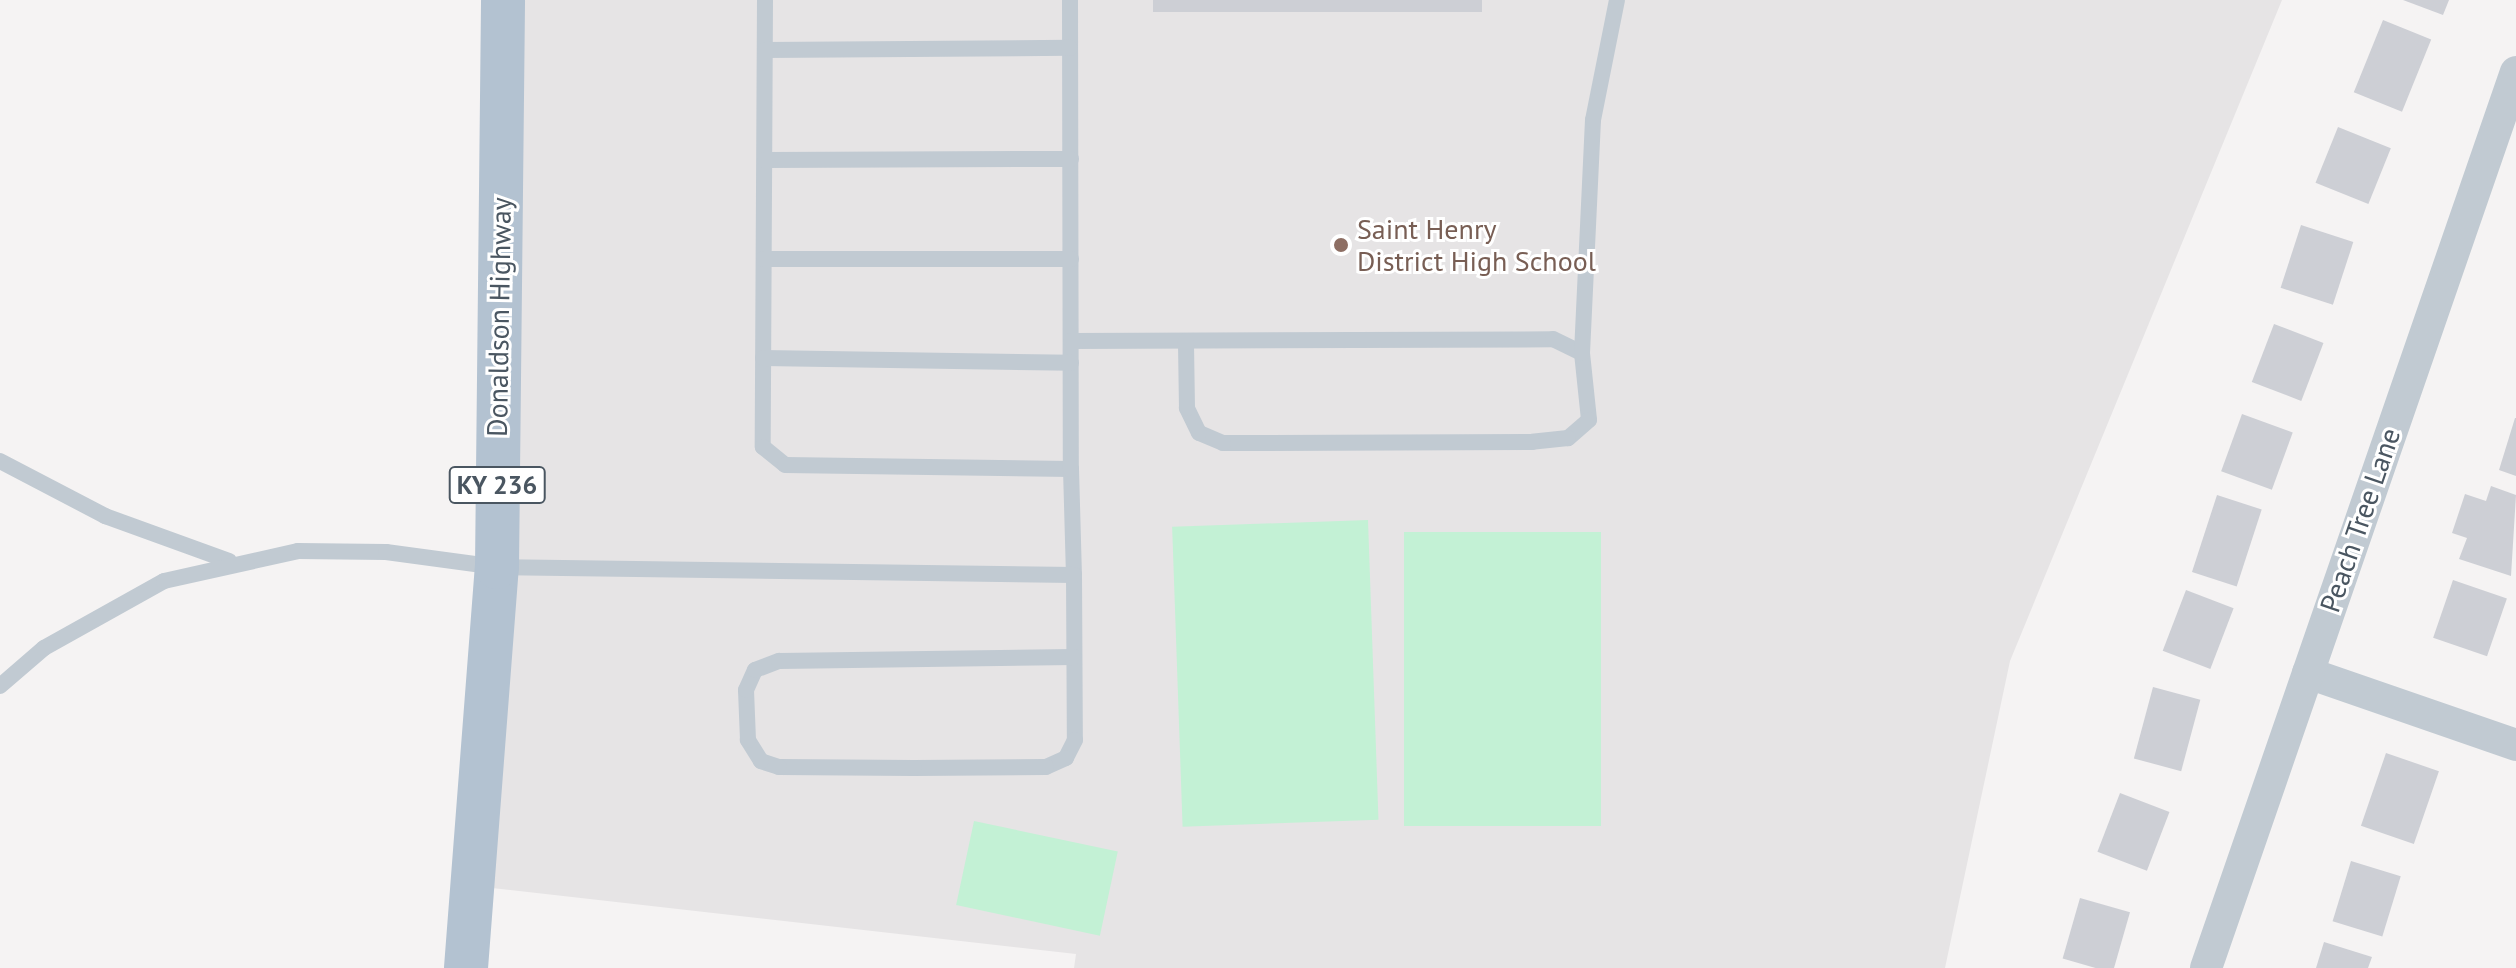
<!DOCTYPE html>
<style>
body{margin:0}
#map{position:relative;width:2516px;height:968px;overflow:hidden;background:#f5f3f3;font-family:"PT Sans",sans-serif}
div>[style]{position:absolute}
.education>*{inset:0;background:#e6e4e5}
.green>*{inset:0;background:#c3f1d5;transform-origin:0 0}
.building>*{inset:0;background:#cdcfd5;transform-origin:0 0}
.lane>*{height:16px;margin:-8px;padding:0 8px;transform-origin:8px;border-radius:8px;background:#c1cad2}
.street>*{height:32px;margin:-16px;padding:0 16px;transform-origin:16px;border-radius:16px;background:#c1cad2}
.primary>*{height:44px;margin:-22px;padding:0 22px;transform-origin:22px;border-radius:22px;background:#b3c2d1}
.dots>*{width:22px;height:22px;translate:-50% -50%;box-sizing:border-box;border:4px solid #fff;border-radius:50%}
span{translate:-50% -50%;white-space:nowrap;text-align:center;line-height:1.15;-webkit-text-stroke:6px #fff;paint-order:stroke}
.shield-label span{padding:2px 6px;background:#fff;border:2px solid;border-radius:6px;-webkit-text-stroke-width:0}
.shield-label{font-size:26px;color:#4a5661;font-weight:700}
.education-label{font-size:28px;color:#785e54}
.left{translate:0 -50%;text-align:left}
.street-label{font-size:28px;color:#4a5661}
</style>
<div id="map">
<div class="education">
<i style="clip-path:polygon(503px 0,2282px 0,2010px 661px,1945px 968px,1074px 968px,1076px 954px,474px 886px)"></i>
</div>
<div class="green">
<i style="left:1368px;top:520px;width:300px;height:196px;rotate:88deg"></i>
<i style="left:1404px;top:532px;width:197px;height:294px"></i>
<i style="left:974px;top:821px;width:147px;height:86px;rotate:12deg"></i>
</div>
<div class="building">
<i style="left:1153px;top:0;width:329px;height:12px"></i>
<i style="clip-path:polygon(2403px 0,2449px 0,2443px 15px)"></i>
<i style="left:2383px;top:20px;width:52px;height:78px;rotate:22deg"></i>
<i style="left:2338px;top:127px;width:57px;height:60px;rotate:22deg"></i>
<i style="left:2301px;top:225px;width:55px;height:66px;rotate:18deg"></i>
<i style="left:2274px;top:324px;width:53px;height:62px;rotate:21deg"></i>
<i style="left:2242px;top:414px;width:54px;height:61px;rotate:20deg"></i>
<i style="clip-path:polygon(2515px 418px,2516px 418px,2516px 476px,2499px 470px)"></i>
<i style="clip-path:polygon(2491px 486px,2516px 495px,2511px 576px,2459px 559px,2467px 538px,2452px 533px,2465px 494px,2486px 501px)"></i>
<i style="left:2217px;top:495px;width:47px;height:81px;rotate:18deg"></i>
<i style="left:2453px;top:580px;width:57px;height:61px;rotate:19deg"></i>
<i style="left:2186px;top:590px;width:51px;height:65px;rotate:21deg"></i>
<i style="left:2153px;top:687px;width:49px;height:74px;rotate:15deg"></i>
<i style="left:2386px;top:753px;width:56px;height:77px;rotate:19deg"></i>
<i style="left:2120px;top:793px;width:53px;height:63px;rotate:21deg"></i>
<i style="left:2351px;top:861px;width:52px;height:63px;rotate:17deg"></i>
<i style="left:2080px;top:898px;width:52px;height:63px;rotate:16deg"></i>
<i style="clip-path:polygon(2324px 942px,2372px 957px,2368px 968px,2316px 968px)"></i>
</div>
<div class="lane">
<i style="left:765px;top:0;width:447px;rotate:90.3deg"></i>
<i style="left:763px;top:447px;width:28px;rotate:39deg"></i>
<i style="left:785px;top:465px;width:286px;rotate:0.8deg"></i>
<i style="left:1071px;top:469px;width:106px;rotate:88.4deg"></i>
<i style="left:1074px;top:575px;width:165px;rotate:89.7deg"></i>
<i style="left:1075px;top:740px;width:20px;rotate:117deg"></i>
<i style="left:1066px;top:758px;width:22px;rotate:156deg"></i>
<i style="left:1046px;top:767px;width:132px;rotate:179.6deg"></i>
<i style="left:914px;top:768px;width:135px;rotate:-179.6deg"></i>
<i style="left:779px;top:767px;width:19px;rotate:-162deg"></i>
<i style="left:761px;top:761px;width:25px;rotate:-122deg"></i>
<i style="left:748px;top:740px;width:50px;rotate:-92.3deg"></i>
<i style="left:746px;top:690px;width:22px;rotate:-66deg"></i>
<i style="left:755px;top:670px;width:26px;rotate:-21deg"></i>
<i style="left:779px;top:661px;width:295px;rotate:-0.8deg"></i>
<i style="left:1070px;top:0;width:469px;rotate:89.9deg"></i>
<i style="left:765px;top:50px;width:305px;rotate:-0.4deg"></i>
<i style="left:765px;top:160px;width:306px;rotate:-0.2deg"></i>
<i style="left:764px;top:259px;width:307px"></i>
<i style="left:1071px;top:341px;width:482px;rotate:-0.2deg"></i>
<i style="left:1553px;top:339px;width:32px;rotate:26deg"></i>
<i style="left:1582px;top:353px;width:67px;rotate:84deg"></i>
<i style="left:1589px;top:420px;width:28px;rotate:139deg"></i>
<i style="left:1568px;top:438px;width:36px;rotate:174deg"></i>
<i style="left:1532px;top:442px;width:309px;rotate:179.8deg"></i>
<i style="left:1223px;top:443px;width:26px;rotate:-157deg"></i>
<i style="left:1199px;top:433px;width:28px;rotate:-116deg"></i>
<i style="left:1187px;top:408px;width:67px;rotate:-90.9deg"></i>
<i style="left:1582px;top:353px;width:233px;rotate:-87.3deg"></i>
<i style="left:1593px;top:120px;width:122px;rotate:-78.7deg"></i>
<i style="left:763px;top:358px;width:308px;rotate:0.9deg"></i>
<i style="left:0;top:461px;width:119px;rotate:27.6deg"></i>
<i style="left:105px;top:516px;width:132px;rotate:19.9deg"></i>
<i style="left:0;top:686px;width:58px;rotate:-40.8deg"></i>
<i style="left:44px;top:648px;width:137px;rotate:-29.2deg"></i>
<i style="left:164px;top:581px;width:137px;rotate:-12.6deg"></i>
<i style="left:298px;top:551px;width:88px;rotate:0.7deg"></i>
<i style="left:386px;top:552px;width:112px;rotate:7.7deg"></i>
<i style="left:497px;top:567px;width:577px;rotate:0.79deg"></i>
</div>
<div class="street">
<i style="left:2308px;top:673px;width:220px;rotate:19.1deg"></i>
<i style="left:2206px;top:968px;width:948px;rotate:-70.92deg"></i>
</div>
<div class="primary">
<i style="left:466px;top:968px;width:402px;rotate:-85.6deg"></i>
<i style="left:497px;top:567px;width:567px;rotate:-89.39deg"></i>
</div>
<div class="dots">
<i style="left:1341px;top:245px;background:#8d6e63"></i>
</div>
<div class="shield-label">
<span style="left:497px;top:485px">KY 236</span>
</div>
<div class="education-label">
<span class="left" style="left:1357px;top:245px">Saint Henry<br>District High School</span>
</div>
<div class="street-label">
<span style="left:499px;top:317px;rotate:-89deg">Donaldson Highway</span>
<span style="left:2360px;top:520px;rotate:-71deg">Peach Tree Lane</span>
</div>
</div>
